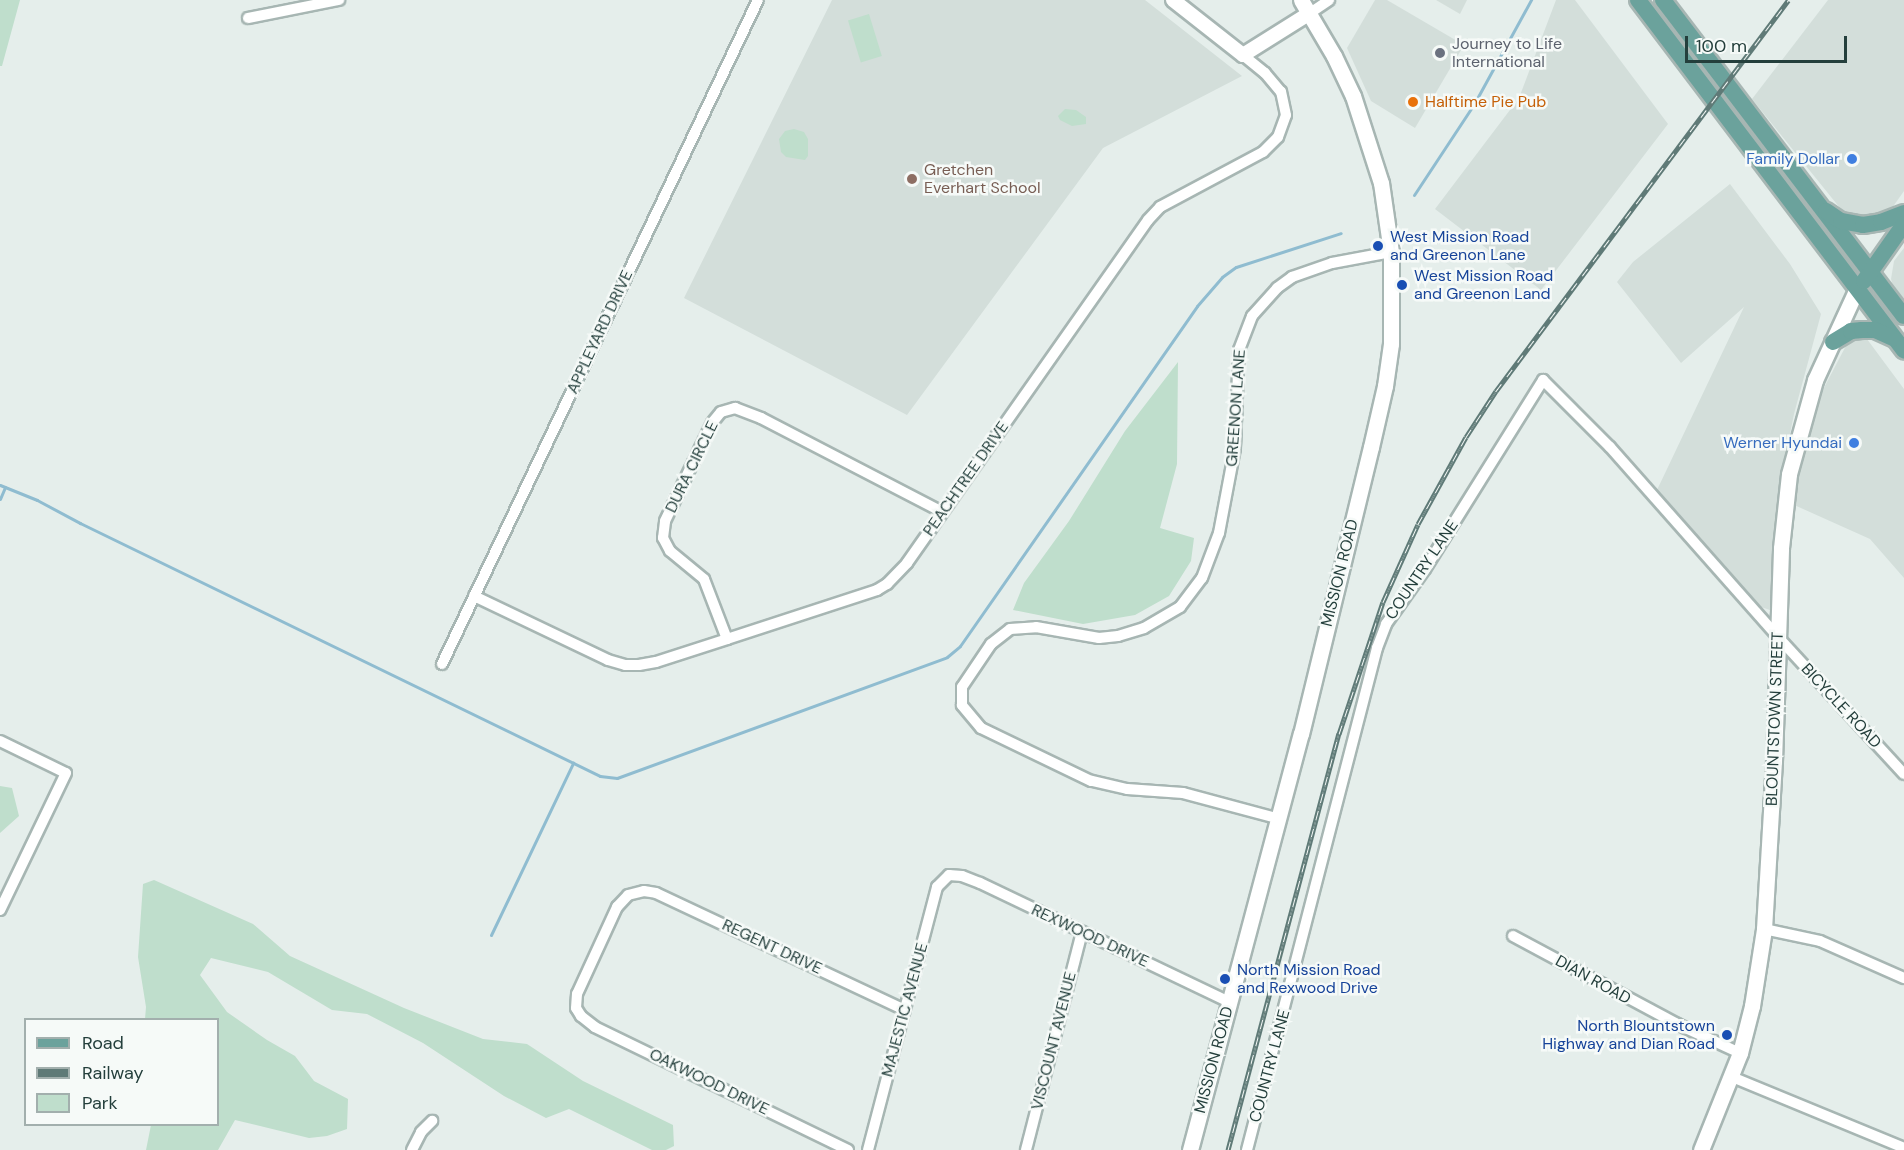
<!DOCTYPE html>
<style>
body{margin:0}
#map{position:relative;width:1904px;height:1150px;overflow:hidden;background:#e5eeeb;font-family:"DM Sans",sans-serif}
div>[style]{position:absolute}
.built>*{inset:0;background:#d3deda}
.green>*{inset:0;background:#bfdecc;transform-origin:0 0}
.stream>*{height:3px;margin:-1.5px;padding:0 1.5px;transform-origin:1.5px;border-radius:1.5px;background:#8fbcd0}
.roads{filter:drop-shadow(2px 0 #a7b6b3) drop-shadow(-2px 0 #a7b6b3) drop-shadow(0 2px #a7b6b3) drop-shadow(0 -2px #a7b6b3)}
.minor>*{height:10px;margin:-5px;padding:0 5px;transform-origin:5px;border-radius:5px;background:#fff}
.tertiary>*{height:14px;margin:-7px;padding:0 7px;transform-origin:7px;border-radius:7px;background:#fff}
.secondary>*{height:15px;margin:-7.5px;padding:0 7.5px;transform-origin:7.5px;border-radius:7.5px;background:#fff}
.primary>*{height:16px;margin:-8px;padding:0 8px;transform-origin:8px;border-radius:8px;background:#6ba29c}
.rail>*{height:5px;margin-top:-2.5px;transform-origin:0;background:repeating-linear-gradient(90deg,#f6faf8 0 9px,#5f7a77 0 18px);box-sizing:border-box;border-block:2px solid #5f7a77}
.dots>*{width:16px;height:16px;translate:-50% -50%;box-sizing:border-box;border:3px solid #f6faf8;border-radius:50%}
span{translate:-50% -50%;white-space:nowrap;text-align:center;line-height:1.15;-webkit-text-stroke:5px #f6faf8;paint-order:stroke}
.worship-label{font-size:16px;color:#5b616d}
.left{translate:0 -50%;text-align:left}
.food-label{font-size:16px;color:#c56008}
.shop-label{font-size:16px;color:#366cbe}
.right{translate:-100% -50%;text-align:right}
.education-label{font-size:16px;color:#785e54}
.transit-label{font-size:16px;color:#164399}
.street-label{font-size:16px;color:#243f3c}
.legend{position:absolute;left:24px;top:1018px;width:195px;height:108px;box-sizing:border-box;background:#f6faf8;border:2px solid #a2afad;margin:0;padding:8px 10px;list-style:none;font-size:18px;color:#243f3c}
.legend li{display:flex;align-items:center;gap:12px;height:30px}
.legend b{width:30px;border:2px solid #a2afad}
.scale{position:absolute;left:1685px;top:36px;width:162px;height:27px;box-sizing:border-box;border:3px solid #243f3c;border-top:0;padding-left:8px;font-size:18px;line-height:21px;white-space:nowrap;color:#243f3c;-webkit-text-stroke:4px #f6faf8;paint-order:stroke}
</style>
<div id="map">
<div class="built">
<i style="clip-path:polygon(832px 0,1145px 0,1242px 76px,1103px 148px,907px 415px,684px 298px)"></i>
<i style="clip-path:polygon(1375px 0,1387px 0,1464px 45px,1415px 128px,1371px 101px,1347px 48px)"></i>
<i style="clip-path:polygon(1436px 0,1467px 0,1460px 14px)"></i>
<i style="clip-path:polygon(1556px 0,1575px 0,1668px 124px,1541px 290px,1435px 209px,1519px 98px)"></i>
<i style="clip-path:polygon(1828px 0,1904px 0,1904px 191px,1892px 208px,1869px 218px,1849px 216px,1844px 213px,1752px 99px)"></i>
<i style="clip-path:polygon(1730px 184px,1790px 264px,1821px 314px,1794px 414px,1781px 478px,1770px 610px,1755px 605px,1657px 490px,1744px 307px,1681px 363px,1617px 282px,1633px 262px)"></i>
<i style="clip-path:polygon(1904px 248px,1904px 303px,1895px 293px,1891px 279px,1894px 261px)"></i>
<i style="clip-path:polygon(1864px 335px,1904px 389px,1904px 578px,1870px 539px,1792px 504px,1798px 465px,1817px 401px,1849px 340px)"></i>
</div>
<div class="green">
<i style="clip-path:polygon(0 0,20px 0,2px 66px,0 66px)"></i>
<i style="left:869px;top:14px;width:44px;height:22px;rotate:73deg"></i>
<i style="clip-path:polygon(1065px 109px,1076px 110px,1086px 117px,1086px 124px,1072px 126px,1060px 120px,1058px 116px)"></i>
<i style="clip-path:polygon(794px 129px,804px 132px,808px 139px,808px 156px,805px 160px,786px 157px,781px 152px,779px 139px,785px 131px)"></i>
<i style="clip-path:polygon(1178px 362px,1177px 464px,1160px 528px,1194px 538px,1191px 561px,1169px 596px,1135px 615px,1083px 624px,1013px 610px,1024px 583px,1069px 521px,1125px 431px)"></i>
<i style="clip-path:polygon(0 786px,12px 788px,19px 816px,0 833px)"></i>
<i style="clip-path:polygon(154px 880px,253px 924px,290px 956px,404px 1008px,483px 1039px,527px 1044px,583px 1081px,673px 1125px,674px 1146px,666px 1150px,652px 1150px,569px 1109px,546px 1118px,504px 1096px,423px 1043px,367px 1014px,332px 1010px,268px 972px,211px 958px,200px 975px,227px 1012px,267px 1040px,295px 1056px,314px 1081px,348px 1099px,347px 1129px,327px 1136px,309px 1138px,235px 1120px,218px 1150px,146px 1150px,151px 1125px,218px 1124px,218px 1020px,145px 1019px,146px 1007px,138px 957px,143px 884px)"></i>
</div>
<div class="stream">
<i style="left:1414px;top:195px;width:109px;rotate:-56.6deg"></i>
<i style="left:1474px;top:104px;width:119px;rotate:-61.3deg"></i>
<i style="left:0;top:485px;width:40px;rotate:22deg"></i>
<i style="left:37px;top:500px;width:49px;rotate:28.1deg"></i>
<i style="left:80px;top:523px;width:578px;rotate:25.94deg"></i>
<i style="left:600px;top:776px;width:17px;rotate:7deg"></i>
<i style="left:617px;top:778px;width:351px;rotate:-20.1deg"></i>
<i style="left:947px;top:657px;width:17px;rotate:-40deg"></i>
<i style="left:960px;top:646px;width:414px;rotate:-55.1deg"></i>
<i style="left:1197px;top:306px;width:38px;rotate:-49deg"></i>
<i style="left:1222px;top:277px;width:17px;rotate:-36deg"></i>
<i style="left:1236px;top:267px;width:110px;rotate:-17.9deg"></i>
<i style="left:0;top:499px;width:13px;rotate:-67deg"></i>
<i style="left:491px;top:935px;width:191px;rotate:-64.5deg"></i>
</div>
<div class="roads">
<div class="minor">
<i style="left:1310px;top:13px;width:23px;rotate:-34deg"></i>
<i style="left:248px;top:18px;width:93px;rotate:-11.2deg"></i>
<i style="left:474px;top:596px;width:148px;rotate:25.5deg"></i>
<i style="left:608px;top:660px;width:18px;rotate:16deg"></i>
<i style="left:625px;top:665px;width:14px"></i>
<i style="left:639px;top:665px;width:17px;rotate:-10deg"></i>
<i style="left:656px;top:662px;width:75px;rotate:-17.9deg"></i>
<i style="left:727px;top:639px;width:158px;rotate:-18.1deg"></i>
<i style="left:877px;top:590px;width:12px;rotate:-31deg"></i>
<i style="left:887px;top:584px;width:29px;rotate:-46deg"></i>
<i style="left:907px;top:563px;width:419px;rotate:-54.9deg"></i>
<i style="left:1148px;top:220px;width:18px;rotate:-47deg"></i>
<i style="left:1160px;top:207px;width:117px;rotate:-28.1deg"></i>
<i style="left:1263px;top:152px;width:21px;rotate:-45deg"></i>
<i style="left:1278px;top:137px;width:23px;rotate:-70deg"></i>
<i style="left:1286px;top:115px;width:24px;rotate:-102deg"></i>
<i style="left:1281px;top:92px;width:25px;rotate:-130deg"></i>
<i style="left:1265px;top:73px;width:28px;rotate:-141deg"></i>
<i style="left:727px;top:639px;width:64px;rotate:-111deg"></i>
<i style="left:704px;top:579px;width:44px;rotate:-140.5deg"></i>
<i style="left:670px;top:551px;width:15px;rotate:-118deg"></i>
<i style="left:663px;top:538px;width:17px;rotate:-83deg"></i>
<i style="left:665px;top:521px;width:109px;rotate:-64.4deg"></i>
<i style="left:712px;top:423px;width:14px;rotate:-51deg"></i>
<i style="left:721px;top:412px;width:15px;rotate:-16deg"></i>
<i style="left:735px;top:408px;width:28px;rotate:21deg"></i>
<i style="left:761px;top:418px;width:204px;rotate:27.4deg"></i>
<i style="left:442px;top:664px;width:735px;rotate:-64.55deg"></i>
<i style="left:0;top:741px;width:73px;rotate:25.9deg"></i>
<i style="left:66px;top:773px;width:152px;rotate:115.7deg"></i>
<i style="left:1280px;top:819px;width:100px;rotate:-165deg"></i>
<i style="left:1183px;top:793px;width:56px;rotate:-175.9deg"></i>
<i style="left:1127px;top:789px;width:37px;rotate:-167deg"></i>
<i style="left:1091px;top:781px;width:122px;rotate:-154.3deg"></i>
<i style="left:981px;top:728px;width:30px;rotate:-130deg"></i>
<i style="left:962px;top:705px;width:18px;rotate:-90deg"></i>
<i style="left:962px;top:687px;width:52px;rotate:-56deg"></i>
<i style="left:991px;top:644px;width:24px;rotate:-38deg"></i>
<i style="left:1010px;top:629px;width:26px;rotate:-4deg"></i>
<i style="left:1036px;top:627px;width:64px;rotate:9.9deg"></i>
<i style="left:1099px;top:638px;width:19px;rotate:-6deg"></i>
<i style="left:1118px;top:636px;width:27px;rotate:-17deg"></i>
<i style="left:1144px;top:628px;width:42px;rotate:-30.3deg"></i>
<i style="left:1180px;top:607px;width:36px;rotate:-53deg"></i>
<i style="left:1202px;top:578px;width:48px;rotate:-69.3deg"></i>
<i style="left:1219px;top:533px;width:86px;rotate:-79.3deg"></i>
<i style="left:1235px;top:448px;width:98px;rotate:-87.7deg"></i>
<i style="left:1239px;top:350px;width:36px;rotate:-69deg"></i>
<i style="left:1252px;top:316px;width:38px;rotate:-48deg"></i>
<i style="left:1277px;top:288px;width:19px;rotate:-36deg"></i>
<i style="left:1292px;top:277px;width:42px;rotate:-19.3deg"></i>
<i style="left:1332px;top:263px;width:60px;rotate:-10.6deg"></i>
<i style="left:1764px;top:929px;width:57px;rotate:12.1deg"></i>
<i style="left:1820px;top:941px;width:92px;rotate:23.8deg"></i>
<i style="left:1513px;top:936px;width:186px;rotate:28.2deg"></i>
<i style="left:1677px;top:1024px;width:69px;rotate:24.7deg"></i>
<i style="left:1732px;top:1077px;width:186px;rotate:22.4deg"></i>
<i style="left:412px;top:1150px;width:20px;rotate:-63deg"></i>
<i style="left:421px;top:1132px;width:16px;rotate:-45deg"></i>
<i style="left:848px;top:1150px;width:281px;rotate:-154.1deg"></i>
<i style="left:595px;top:1027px;width:18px;rotate:-142deg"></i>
<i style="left:581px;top:1016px;width:9px;rotate:-122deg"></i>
<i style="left:576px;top:1008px;width:14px;rotate:-86deg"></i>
<i style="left:577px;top:994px;width:96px;rotate:-65.3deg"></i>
<i style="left:617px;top:907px;width:16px;rotate:-47deg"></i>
<i style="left:628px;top:895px;width:16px;rotate:-14deg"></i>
<i style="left:644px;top:891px;width:12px;rotate:9deg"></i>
<i style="left:656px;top:893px;width:275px;rotate:25.2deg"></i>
<i style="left:868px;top:1150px;width:272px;rotate:-75.3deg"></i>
<i style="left:937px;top:887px;width:17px;rotate:-45deg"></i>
<i style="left:949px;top:875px;width:13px;rotate:4deg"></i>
<i style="left:962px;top:876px;width:19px;rotate:21deg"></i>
<i style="left:980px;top:883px;width:277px;rotate:25.5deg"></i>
<i style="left:1026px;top:1150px;width:225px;rotate:-75.6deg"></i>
<i style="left:1247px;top:1150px;width:519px;rotate:-75.48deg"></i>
<i style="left:1377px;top:648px;width:26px;rotate:-69deg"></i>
<i style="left:1386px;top:624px;width:67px;rotate:-54.7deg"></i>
<i style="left:1425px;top:569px;width:223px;rotate:-58deg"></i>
<i style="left:1543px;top:380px;width:95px;rotate:45deg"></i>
<i style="left:1610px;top:447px;width:254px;rotate:48.5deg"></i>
<i style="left:1778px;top:637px;width:186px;rotate:47.4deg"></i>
</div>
<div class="tertiary">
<i style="left:1173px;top:0;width:89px;rotate:38.2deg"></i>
<i style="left:1243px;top:55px;width:79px;rotate:-32.1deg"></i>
</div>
<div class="secondary">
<i style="left:1190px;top:1150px;width:431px;rotate:-75.1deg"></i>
<i style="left:1301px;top:734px;width:295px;rotate:-76.3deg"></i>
<i style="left:1371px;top:447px;width:63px;rotate:-77.1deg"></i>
<i style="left:1385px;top:386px;width:42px;rotate:-81.9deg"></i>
<i style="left:1391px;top:344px;width:92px;rotate:-90deg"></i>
<i style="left:1391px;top:252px;width:70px;rotate:-98.2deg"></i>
<i style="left:1381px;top:183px;width:91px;rotate:-107.8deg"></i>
<i style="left:1353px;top:96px;width:44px;rotate:-115.4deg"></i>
<i style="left:1334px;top:56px;width:65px;rotate:-120.5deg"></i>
<i style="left:1701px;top:1150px;width:105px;rotate:-68.1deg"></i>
<i style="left:1740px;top:1053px;width:49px;rotate:-75.7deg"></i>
<i style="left:1752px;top:1006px;width:78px;rotate:-81.1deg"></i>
<i style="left:1764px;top:929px;width:168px;rotate:-86.6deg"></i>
<i style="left:1774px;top:761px;width:213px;rotate:-88.1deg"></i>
<i style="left:1781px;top:548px;width:74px;rotate:-83.8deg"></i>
<i style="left:1789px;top:474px;width:98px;rotate:-74.5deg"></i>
<i style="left:1815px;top:380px;width:98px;rotate:-65.3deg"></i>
</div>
<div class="primary">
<i style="left:1638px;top:0;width:440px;rotate:52.8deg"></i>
<i style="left:1663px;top:0;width:397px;rotate:52.7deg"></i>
<i style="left:1826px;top:211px;width:18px;rotate:34deg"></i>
<i style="left:1841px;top:221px;width:22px;rotate:10deg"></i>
<i style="left:1863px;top:225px;width:18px;rotate:-9deg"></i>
<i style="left:1881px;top:222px;width:25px;rotate:-21deg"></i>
<i style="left:1864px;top:281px;width:70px;rotate:-54.9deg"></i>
<i style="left:1833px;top:342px;width:21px;rotate:-31deg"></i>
<i style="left:1851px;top:331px;width:11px;rotate:-5deg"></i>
<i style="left:1862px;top:330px;width:13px"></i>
<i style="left:1875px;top:330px;width:20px;rotate:24deg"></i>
</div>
</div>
<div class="rail">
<i style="left:1228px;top:1150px;width:431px;rotate:-75.1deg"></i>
<i style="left:1339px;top:734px;width:139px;rotate:-71.6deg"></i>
<i style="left:1383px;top:602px;width:85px;rotate:-65.8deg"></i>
<i style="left:1418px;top:524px;width:99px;rotate:-61.1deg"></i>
<i style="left:1466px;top:437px;width:55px;rotate:-56.9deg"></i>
<i style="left:1496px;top:391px;width:488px;rotate:-53.2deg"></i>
</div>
<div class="dots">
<i style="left:1440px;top:53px;background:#6b7280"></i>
<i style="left:1413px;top:102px;background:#e8710a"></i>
<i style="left:1852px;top:159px;background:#3f7fe0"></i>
<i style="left:912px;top:179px;background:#8d6e63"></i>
<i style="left:1378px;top:246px;background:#1a4fb4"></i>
<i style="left:1402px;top:285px;background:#1a4fb4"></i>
<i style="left:1854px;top:443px;background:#3f7fe0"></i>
<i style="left:1225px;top:979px;background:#1a4fb4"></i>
<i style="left:1727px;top:1035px;background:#1a4fb4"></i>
</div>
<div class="worship-label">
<span class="left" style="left:1452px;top:53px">Journey to Life<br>International</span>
</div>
<div class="food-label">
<span class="left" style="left:1425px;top:102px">Halftime Pie Pub</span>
</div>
<div class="shop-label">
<span class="right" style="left:1840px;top:159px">Family Dollar</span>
<span class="right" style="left:1842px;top:443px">Werner Hyundai</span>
</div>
<div class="education-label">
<span class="left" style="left:924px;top:179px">Gretchen<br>Everhart School</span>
</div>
<div class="transit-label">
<span class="left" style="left:1390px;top:246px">West Mission Road<br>and Greenon Lane</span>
<span class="left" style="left:1414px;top:285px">West Mission Road<br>and Greenon Land</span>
<span class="left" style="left:1237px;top:979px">North Mission Road<br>and Rexwood Drive</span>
<span class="right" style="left:1715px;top:1035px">North Blountstown<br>Highway and Dian Road</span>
</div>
<div class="street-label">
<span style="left:600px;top:332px;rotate:-65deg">APPLEYARD DRIVE</span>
<span style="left:1236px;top:408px;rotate:-86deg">GREENON LANE</span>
<span style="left:692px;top:467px;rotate:-64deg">DURA CIRCLE</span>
<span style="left:966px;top:479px;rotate:-55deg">PEACHTREE DRIVE</span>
<span style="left:1422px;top:570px;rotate:-56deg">COUNTRY LANE</span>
<span style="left:1340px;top:573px;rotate:-76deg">MISSION ROAD</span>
<span style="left:1841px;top:706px;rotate:47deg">BICYCLE ROAD</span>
<span style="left:1775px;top:719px;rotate:-88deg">BLOUNTSTOWN STREET</span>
<span style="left:1090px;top:936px;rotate:25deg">REXWOOD DRIVE</span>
<span style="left:772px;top:947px;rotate:25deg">REGENT DRIVE</span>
<span style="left:1593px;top:980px;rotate:29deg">DIAN ROAD</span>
<span style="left:905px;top:1010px;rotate:-75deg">MAJESTIC AVENUE</span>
<span style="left:1054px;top:1041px;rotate:-76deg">VISCOUNT AVENUE</span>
<span style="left:1214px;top:1060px;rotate:-75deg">MISSION ROAD</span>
<span style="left:1270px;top:1066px;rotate:-75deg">COUNTRY LANE</span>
<span style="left:709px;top:1082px;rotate:26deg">OAKWOOD DRIVE</span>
</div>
<ul class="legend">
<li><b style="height:8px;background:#6ba29c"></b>Road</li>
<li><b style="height:8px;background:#5f7a77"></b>Railway</li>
<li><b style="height:16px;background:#bfdecc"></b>Park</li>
</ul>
<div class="scale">100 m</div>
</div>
